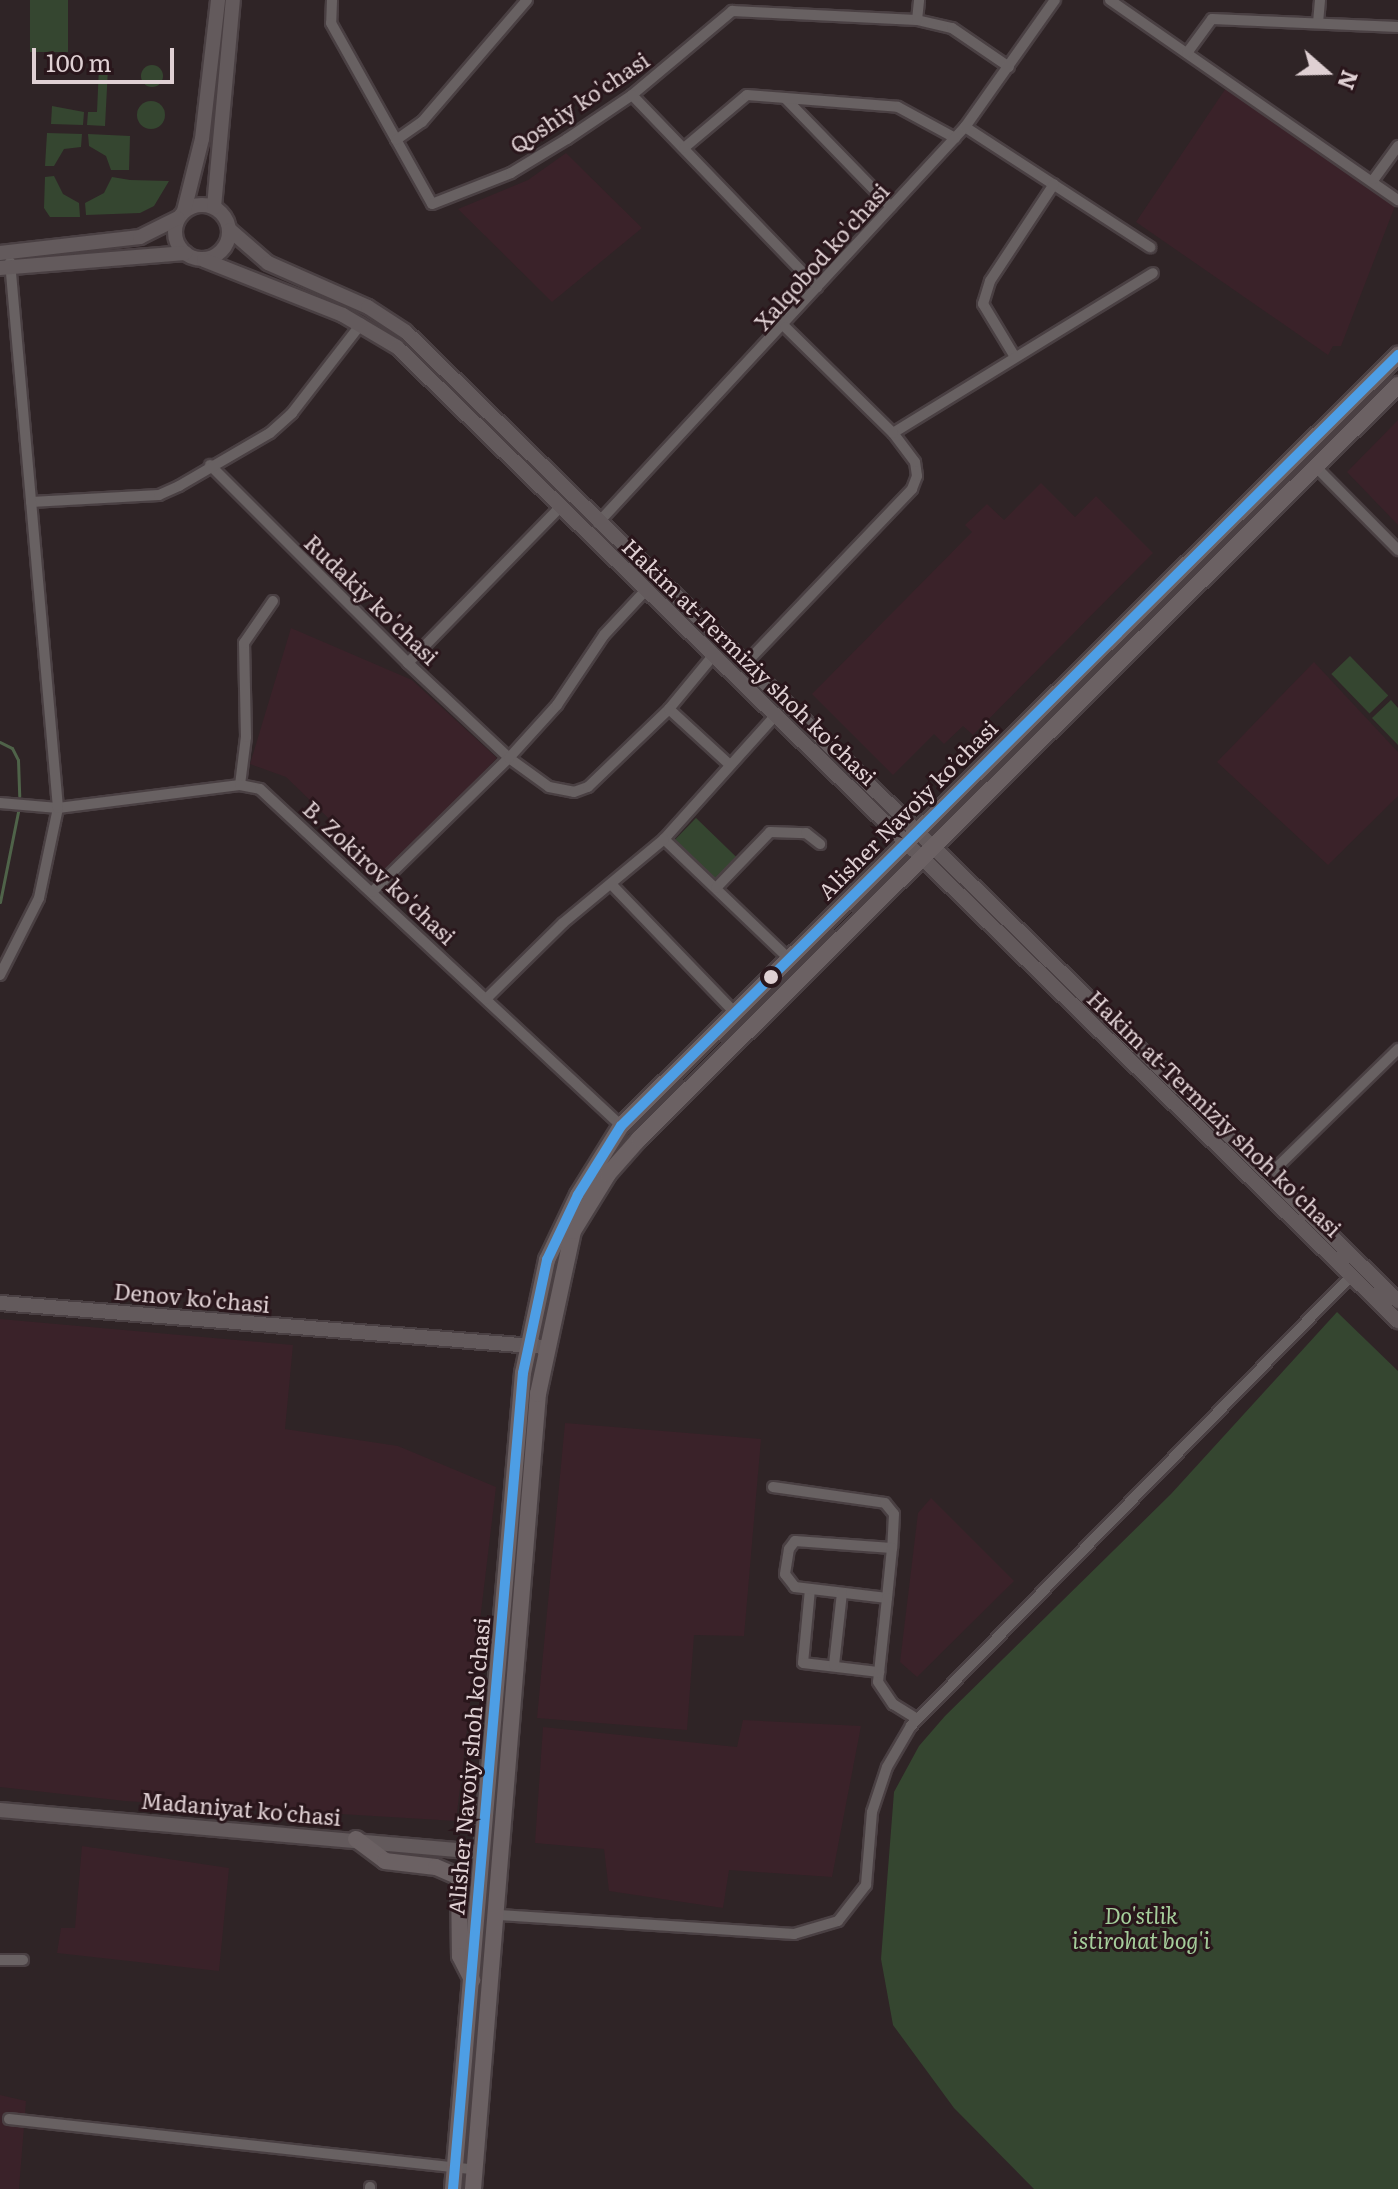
<!DOCTYPE html>
<meta charset="utf-8">
<style>
body{margin:0}
#map{position:relative;width:1398px;height:2189px;overflow:hidden;background:#2f2426;font-family:Literata,serif}
div>[style]{position:absolute}
.built>*{inset:0;background:#3a2229}
.green>*{inset:0;background:#354630;transform-origin:0 0}
.round{border-radius:50%}
.stream>*{height:3px;margin:-1.5px;padding:0 1.5px;transform-origin:1.5px;border-radius:1.5px;background:#4f6349}
.roads{filter:drop-shadow(2px 0 #4a4043) drop-shadow(-2px 0 #4a4043) drop-shadow(0 2px #4a4043) drop-shadow(0 -2px #4a4043)}
.street>*{height:10px;margin:-5px;padding:0 5px;transform-origin:5px;border-radius:5px;background:#686162}
.secondary>*{height:14px;margin:-7px;padding:0 7px;transform-origin:7px;border-radius:7px;background:#635a5c}
.secondary>.ring{margin:-7px;padding:0;box-sizing:content-box;background:none;border:14px solid #635a5c;border-radius:50%}
.primary>*{height:16px;margin:-8px;padding:0 8px;transform-origin:8px;border-radius:8px;background:#6b6163}
.bus-1>*{height:10px;margin:-5px;padding:0 5px;transform-origin:5px;border-radius:5px;background:#4d9ee5}
.dots>*{width:22px;height:22px;translate:-50% -50%;box-sizing:border-box;border:4px solid #29161b;border-radius:50%}
span{translate:-50% -50%;white-space:nowrap;text-align:center;line-height:1.15;-webkit-text-stroke:6px #29161b;paint-order:stroke}
.street-label{font-size:22px;color:#dfd0d3}
.park-label{font-size:22px;color:#a5ce9b;font-style:italic}
.north{position:absolute;left:1286px;top:32px;width:80px;height:80px;-webkit-text-stroke:6px #29161b;paint-order:stroke;rotate:110deg;font-size:22px;font-weight:700;line-height:32px;text-align:center;color:#dfd0d3}
.north::after{content:'';display:block;margin:auto;width:28px;height:36px;background:#dfd0d3;clip-path:polygon(50% 0,100% 100%,50% 72%,0 100%)}
.scale{position:absolute;left:32px;top:48px;width:142px;height:36px;box-sizing:border-box;border:4px solid #dfd0d3;border-top:0;padding-left:10px;font-size:24px;line-height:28px;white-space:nowrap;color:#dfd0d3;-webkit-text-stroke:6px #29161b;paint-order:stroke}
</style>
<div id="map">
<div class="built">
<i style="clip-path:polygon(1226px 88px,1395px 206px,1341px 346px,1333px 346px,1328px 355px,1136px 222px)"></i>
<i style="clip-path:polygon(566px 153px,642px 228px,552px 302px,458px 209px,528px 180px)"></i>
<i style="clip-path:polygon(1398px 420px,1398px 525px,1347px 472px)"></i>
<i style="clip-path:polygon(1041px 483px,1075px 517px,1096px 496px,1153px 553px,973px 735px,963px 726px,944px 744px,934px 734px,893px 775px,812px 694px,972px 532px,965px 525px,987px 504px,1004px 520px)"></i>
<i style="clip-path:polygon(291px 628px,412px 680px,497px 758px,385px 873px,286px 777px,250px 764px)"></i>
<i style="clip-path:polygon(1314px 662px,1398px 752px,1398px 796px,1328px 865px,1217px 762px)"></i>
<i style="clip-path:polygon(0 1319px,293px 1345px,285px 1429px,398px 1446px,496px 1487px,456px 1821px,125px 1801px,0 1787px)"></i>
<i style="clip-path:polygon(565px 1423px,761px 1439px,744px 1636px,694px 1635px,687px 1730px,537px 1718px)"></i>
<i style="clip-path:polygon(931px 1498px,1014px 1581px,917px 1677px,900px 1662px,918px 1513px)"></i>
<i style="clip-path:polygon(743px 1720px,861px 1726px,832px 1877px,729px 1870px,723px 1908px,609px 1891px,604px 1849px,535px 1843px,543px 1727px,737px 1747px)"></i>
<i style="clip-path:polygon(82px 1846px,229px 1868px,219px 1971px,57px 1953px,61px 1928px,75px 1928px)"></i>
<i style="clip-path:polygon(0 2095px,26px 2101px,19px 2189px,0 2189px)"></i>
</div>
<div class="green">
<i style="left:30px;top:0;width:38px;height:52px"></i>
<i class="round" style="left:141px;top:65px;width:22px;height:22px"></i>
<i style="clip-path:polygon(99px 67px,108px 68px,105px 126px,87px 125px,88px 112px,97px 112px)"></i>
<i class="round" style="left:137px;top:101px;width:28px;height:28px"></i>
<i style="clip-path:polygon(52px 106px,84px 112px,83px 125px,51px 124px)"></i>
<i style="clip-path:polygon(47px 133px,82px 134px,81px 147px,64px 149px,54px 166px,45px 166px)"></i>
<i style="clip-path:polygon(88px 134px,130px 136px,129px 170px,111px 170px,106px 156px,89px 146px)"></i>
<i style="clip-path:polygon(54px 176px,63px 194px,79px 203px,80px 217px,50px 217px,44px 208px,45px 177px)"></i>
<i style="clip-path:polygon(112px 177px,130px 180px,169px 181px,154px 206px,140px 213px,86px 215px,85px 203px,104px 193px)"></i>
<i style="left:1350px;top:656px;width:55px;height:26px;rotate:46deg"></i>
<i style="clip-path:polygon(1391px 700px,1398px 708px,1398px 745px,1372px 718px)"></i>
<i style="left:696px;top:818px;width:56px;height:30px;rotate:44deg"></i>
<i style="clip-path:polygon(1337px 1312px,1398px 1371px,1398px 2189px,1034px 2189px,954px 2108px,893px 2025px,881px 1959px,894px 1792px,919px 1746px,945px 1716px,1171px 1494px)"></i>
</div>
<div class="stream">
<i style="left:0;top:742px;width:13px;rotate:27deg"></i>
<i style="left:12px;top:748px;width:13px;rotate:63deg"></i>
<i style="left:18px;top:760px;width:36px;rotate:88deg"></i>
<i style="left:0;top:902px;width:92px;rotate:-78.7deg"></i>
</div>
<div class="roads">
<div class="street">
<i style="left:332px;top:0;width:23px;rotate:92deg"></i>
<i style="left:331px;top:23px;width:207px;rotate:60.8deg"></i>
<i style="left:432px;top:204px;width:85px;rotate:-21.4deg"></i>
<i style="left:511px;top:173px;width:66px;rotate:-31.3deg"></i>
<i style="left:567px;top:139px;width:78px;rotate:-34.1deg"></i>
<i style="left:632px;top:95px;width:131px;rotate:-40deg"></i>
<i style="left:732px;top:11px;width:185px;rotate:2.8deg"></i>
<i style="left:917px;top:20px;width:36px;rotate:13deg"></i>
<i style="left:952px;top:28px;width:69px;rotate:34.4deg"></i>
<i style="left:1110px;top:0;width:351px;rotate:34.8deg"></i>
<i style="left:917px;top:20px;width:20px;rotate:-84deg"></i>
<i style="left:1318px;top:23px;width:23px;rotate:-85deg"></i>
<i style="left:1187px;top:53px;width:42px;rotate:-53.7deg"></i>
<i style="left:1212px;top:19px;width:186px;rotate:2.5deg"></i>
<i style="left:632px;top:95px;width:267px;rotate:46.1deg"></i>
<i style="left:785px;top:98px;width:152px;rotate:45.8deg"></i>
<i style="left:965px;top:127px;width:221px;rotate:33deg"></i>
<i style="left:396px;top:140px;width:32px;rotate:-35deg"></i>
<i style="left:422px;top:122px;width:161px;rotate:-49.3deg"></i>
<i style="left:684px;top:148px;width:82px;rotate:-40.1deg"></i>
<i style="left:747px;top:95px;width:151px;rotate:4.5deg"></i>
<i style="left:898px;top:107px;width:65px;rotate:28.5deg"></i>
<i style="left:1374px;top:179px;width:41px;rotate:-54deg"></i>
<i style="left:1015px;top:357px;width:62px;rotate:-121.1deg"></i>
<i style="left:983px;top:304px;width:24px;rotate:-73deg"></i>
<i style="left:990px;top:281px;width:116px;rotate:-56.6deg"></i>
<i style="left:893px;top:433px;width:305px;rotate:-31.6deg"></i>
<i style="left:210px;top:465px;width:280px;rotate:45deg"></i>
<i style="left:408px;top:663px;width:139px;rotate:43.2deg"></i>
<i style="left:509px;top:758px;width:49px;rotate:35.9deg"></i>
<i style="left:549px;top:787px;width:25px;rotate:11deg"></i>
<i style="left:574px;top:792px;width:15px;rotate:-20deg"></i>
<i style="left:588px;top:787px;width:112px;rotate:-43.9deg"></i>
<i style="left:1316px;top:467px;width:117px;rotate:45.3deg"></i>
<i style="left:31px;top:502px;width:128px;rotate:-3.1deg"></i>
<i style="left:159px;top:495px;width:22px;rotate:-24deg"></i>
<i style="left:179px;top:486px;width:105px;rotate:-30.2deg"></i>
<i style="left:270px;top:433px;width:30px;rotate:-42deg"></i>
<i style="left:292px;top:413px;width:113px;rotate:-52.2deg"></i>
<i style="left:598px;top:523px;width:540px;rotate:-47.18deg"></i>
<i style="left:965px;top:127px;width:156px;rotate:-54.7deg"></i>
<i style="left:712px;top:657px;width:67px;rotate:129.6deg"></i>
<i style="left:669px;top:709px;width:83px;rotate:42.6deg"></i>
<i style="left:408px;top:663px;width:219px;rotate:-45.7deg"></i>
<i style="left:745px;top:664px;width:242px;rotate:-46.3deg"></i>
<i style="left:912px;top:489px;width:14px;rotate:-69deg"></i>
<i style="left:917px;top:476px;width:14px;rotate:-98deg"></i>
<i style="left:915px;top:462px;width:36px;rotate:-127deg"></i>
<i style="left:893px;top:433px;width:151px;rotate:-135.5deg"></i>
<i style="left:774px;top:717px;width:164px;rotate:132deg"></i>
<i style="left:664px;top:839px;width:172px;rotate:43.8deg"></i>
<i style="left:240px;top:785px;width:48px;rotate:-82.9deg"></i>
<i style="left:246px;top:737px;width:94px;rotate:-91.2deg"></i>
<i style="left:244px;top:643px;width:51px;rotate:-55.4deg"></i>
<i style="left:0;top:803px;width:58px;rotate:4.9deg"></i>
<i style="left:58px;top:808px;width:183px;rotate:-7.2deg"></i>
<i style="left:240px;top:785px;width:20px;rotate:11deg"></i>
<i style="left:260px;top:789px;width:494px;rotate:43deg"></i>
<i style="left:612px;top:885px;width:178px;rotate:46.1deg"></i>
<i style="left:716px;top:888px;width:78px;rotate:-46deg"></i>
<i style="left:770px;top:832px;width:36px;rotate:2deg"></i>
<i style="left:806px;top:833px;width:18px;rotate:38deg"></i>
<i style="left:372px;top:892px;width:192px;rotate:-44.4deg"></i>
<i style="left:509px;top:758px;width:72px;rotate:-47.8deg"></i>
<i style="left:557px;top:705px;width:84px;rotate:-56.1deg"></i>
<i style="left:604px;top:635px;width:60px;rotate:-47deg"></i>
<i style="left:0;top:975px;width:86px;rotate:-63.1deg"></i>
<i style="left:39px;top:898px;width:92px;rotate:-78.1deg"></i>
<i style="left:58px;top:808px;width:548px;rotate:-95.02deg"></i>
<i style="left:486px;top:999px;width:108px;rotate:-44.6deg"></i>
<i style="left:563px;top:923px;width:131px;rotate:-39.7deg"></i>
<i style="left:1270px;top:1174px;width:179px;rotate:-44.3deg"></i>
<i style="left:773px;top:1487px;width:113px;rotate:8.1deg"></i>
<i style="left:885px;top:1503px;width:14px;rotate:51deg"></i>
<i style="left:894px;top:1514px;width:34px;rotate:93deg"></i>
<i style="left:810px;top:1589px;width:74px;rotate:95.4deg"></i>
<i style="left:803px;top:1663px;width:77px;rotate:6.8deg"></i>
<i style="left:887px;top:1598px;width:93px;rotate:-173.2deg"></i>
<i style="left:795px;top:1587px;width:16px;rotate:-128deg"></i>
<i style="left:785px;top:1574px;width:25px;rotate:-81deg"></i>
<i style="left:789px;top:1549px;width:10px;rotate:-53deg"></i>
<i style="left:795px;top:1541px;width:97px;rotate:4.1deg"></i>
<i style="left:892px;top:1548px;width:50px;rotate:95.7deg"></i>
<i style="left:887px;top:1598px;width:84px;rotate:96.1deg"></i>
<i style="left:878px;top:1682px;width:27px;rotate:56deg"></i>
<i style="left:893px;top:1704px;width:28px;rotate:32deg"></i>
<i style="left:834px;top:1665px;width:72px;rotate:-83.7deg"></i>
<i style="left:499px;top:1915px;width:296px;rotate:3.7deg"></i>
<i style="left:794px;top:1934px;width:46px;rotate:-16.5deg"></i>
<i style="left:838px;top:1921px;width:46px;rotate:-52.1deg"></i>
<i style="left:866px;top:1885px;width:73px;rotate:-85.3deg"></i>
<i style="left:872px;top:1812px;width:47px;rotate:-71.6deg"></i>
<i style="left:887px;top:1767px;width:48px;rotate:-59.7deg"></i>
<i style="left:911px;top:1726px;width:631px;rotate:-45.64deg"></i>
<i style="left:0;top:1960px;width:23px"></i>
<i style="left:9px;top:2119px;width:469px;rotate:6.2deg"></i>
<i style="left:370px;top:2189px;width:2px;rotate:-90deg"></i>
</div>
<div class="secondary">
<i class="ring" style="left:175px;top:205px;width:40px;height:40px"></i>
<i style="left:214px;top:207px;width:208px;rotate:-84.8deg"></i>
<i style="left:184px;top:211px;width:74px;rotate:-76deg"></i>
<i style="left:202px;top:139px;width:140px;rotate:-83.4deg"></i>
<i style="left:230px;top:230px;width:50px;rotate:41deg"></i>
<i style="left:268px;top:263px;width:109px;rotate:23.7deg"></i>
<i style="left:368px;top:307px;width:45px;rotate:33.3deg"></i>
<i style="left:406px;top:332px;width:1387px;rotate:44.33deg"></i>
<i style="left:0;top:253px;width:141px;rotate:-6.5deg"></i>
<i style="left:140px;top:237px;width:42px;rotate:-26.6deg"></i>
<i style="left:204px;top:260px;width:149px;rotate:21.6deg"></i>
<i style="left:343px;top:315px;width:63px;rotate:30.7deg"></i>
<i style="left:397px;top:347px;width:1397px;rotate:44.22deg"></i>
<i style="left:0;top:268px;width:186px;rotate:-4.6deg"></i>
<i style="left:0;top:1303px;width:547px;rotate:4.62deg"></i>
<i style="left:0;top:1810px;width:481px;rotate:5deg"></i>
</div>
<div class="primary">
<i style="left:356px;top:1839px;width:36px;rotate:37deg"></i>
<i style="left:385px;top:1861px;width:51px;rotate:6.7deg"></i>
<i style="left:436px;top:1867px;width:25px;rotate:23deg"></i>
<i style="left:459px;top:1877px;width:79px;rotate:89.3deg"></i>
<i style="left:460px;top:1956px;width:27px;rotate:63deg"></i>
<i style="left:453px;top:2189px;width:819px;rotate:-85.1deg"></i>
<i style="left:523px;top:1373px;width:116px;rotate:-78deg"></i>
<i style="left:547px;top:1260px;width:72px;rotate:-64.5deg"></i>
<i style="left:578px;top:1195px;width:81px;rotate:-58.1deg"></i>
<i style="left:621px;top:1126px;width:1095px;rotate:-44.78deg"></i>
<i style="left:473px;top:2189px;width:798px;rotate:-85.33deg"></i>
<i style="left:538px;top:1394px;width:167px;rotate:-77.9deg"></i>
<i style="left:573px;top:1231px;width:67px;rotate:-58.4deg"></i>
<i style="left:608px;top:1174px;width:47px;rotate:-48.5deg"></i>
<i style="left:639px;top:1139px;width:1070px;rotate:-44.81deg"></i>
</div>
</div>
<div class="bus-1">
<i style="left:453px;top:2189px;width:819px;rotate:-85.1deg"></i>
<i style="left:523px;top:1373px;width:116px;rotate:-78deg"></i>
<i style="left:547px;top:1260px;width:72px;rotate:-64.5deg"></i>
<i style="left:578px;top:1195px;width:81px;rotate:-58.1deg"></i>
<i style="left:621px;top:1126px;width:1095px;rotate:-44.78deg"></i>
</div>
<div class="dots">
<i style="left:771px;top:977px;background:#dfd0d3"></i>
</div>
<div class="street-label">
<span style="left:579px;top:102px;rotate:-34deg">Qoshiy ko'chasi</span>
<span style="left:821px;top:256px;rotate:-48deg">Xalqobod ko'chasi</span>
<span style="left:372px;top:599px;rotate:44deg">Rudakiy ko'chasi</span>
<span style="left:750px;top:661px;rotate:44deg">Hakim at-Termiziy shoh ko'chasi</span>
<span style="left:907px;top:809px;rotate:-45deg">Alisher Navoiy ko’chasi</span>
<span style="left:380px;top:872px;rotate:43deg">B. Zokirov ko'chasi</span>
<span style="left:1215px;top:1113px;rotate:44deg">Hakim at-Termiziy shoh ko'chasi</span>
<span style="left:192px;top:1297px;rotate:5deg">Denov ko'chasi</span>
<span style="left:468px;top:1766px;rotate:-85deg">Alisher Navoiy shoh ko'chasi</span>
<span style="left:241px;top:1808px;rotate:5deg">Madaniyat ko'chasi</span>
</div>
<div class="park-label">
<span style="left:1141px;top:1927px">Do'stlik<br>istirohat bog'i</span>
</div>
<div class="north">N</div>
<div class="scale">100 m</div>
</div>
